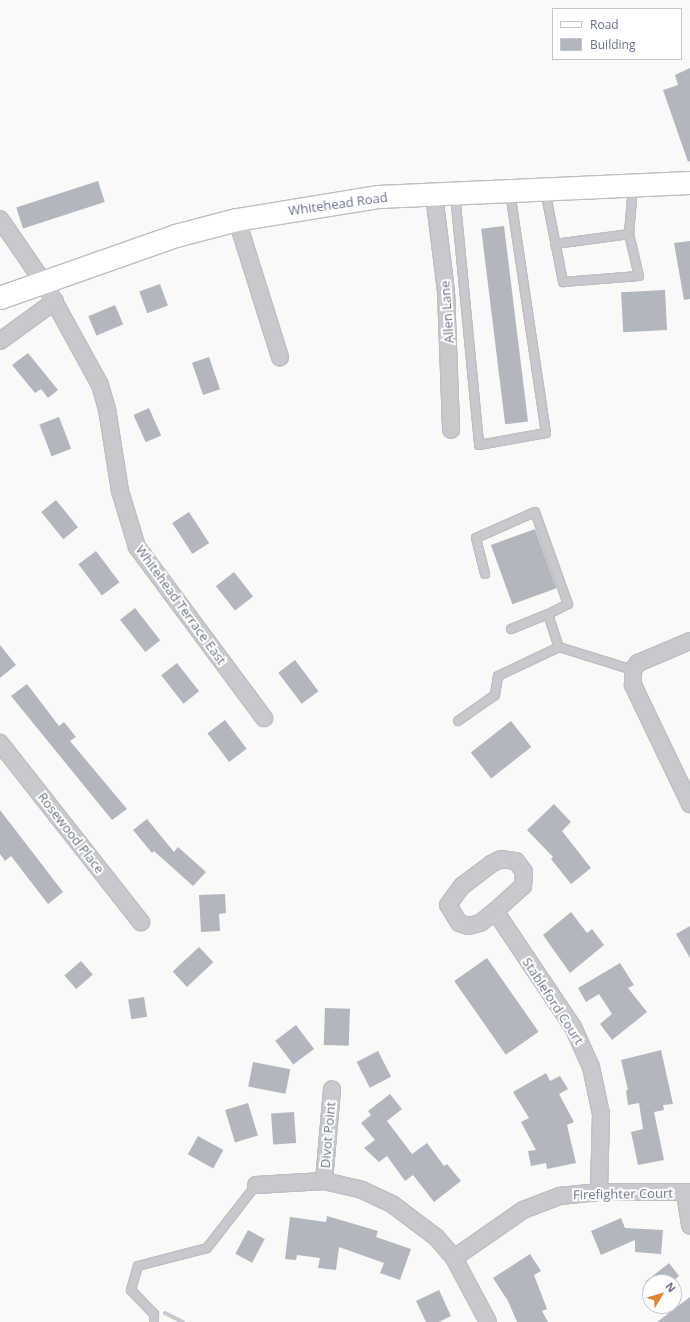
<!DOCTYPE html>
<style>
body{margin:0}
#map{position:relative;width:690px;height:1322px;overflow:hidden;background:#f9f9f7;font-family:"Open Sans",sans-serif}
div>[style]{position:absolute}
.stream>*{height:4px;margin:-2px;padding:0 2px;transform-origin:2px;border-radius:2px;background:#c4cad0}
.building>*{inset:0;background:#b2b6bf;transform-origin:0 0}
.roads{filter:drop-shadow(1px 0 #bcbec4) drop-shadow(-1px 0 #bcbec4) drop-shadow(0 1px #bcbec4) drop-shadow(0 -1px #bcbec4)}
.lane>*{height:8px;margin:-4px;padding:0 4px;transform-origin:4px;border-radius:4px;background:#c7c9ce}
.street>*{height:16px;margin:-8px;padding:0 8px;transform-origin:8px;border-radius:8px;background:#c7c9ce}
.secondary>*{height:22px;margin:-11px;padding:0 11px;transform-origin:11px;border-radius:11px;background:#fff}
span{translate:-50% -50%;white-space:nowrap;text-align:center;line-height:1.15;-webkit-text-stroke:4px #fff;paint-order:stroke}
.street-label{font-size:13px;color:#687288}
.legend{position:absolute;left:552px;top:8px;width:130px;height:52px;box-sizing:border-box;background:#fff;border:1px solid #c3c7cf;margin:0;padding:5px 7px;list-style:none;font-size:12px;color:#687288}
.legend li{display:flex;align-items:center;gap:8px;height:20px}
.legend b{width:20px;border:1px solid #c3c7cf}
.north{position:absolute;left:642px;top:1274px;width:40px;height:40px;box-sizing:border-box;background:#fff;border:1px solid #c3c7cf;border-radius:50%;rotate:52deg;font-size:11px;font-weight:700;line-height:16px;text-align:center;color:#687288}
.north::after{content:'';display:block;margin:auto;width:14px;height:18px;background:#e3842e;clip-path:polygon(50% 0,100% 100%,50% 72%,0 100%)}
</style>
<div id="map">
<div class="stream">
<i style="left:165px;top:1313px;width:20px;rotate:27deg"></i>
</div>
<div class="building">
<i style="clip-path:polygon(690px 68px,690px 161px,688px 162px,663px 90px,678px 85px,675px 75px)"></i>
<i style="left:98px;top:181px;width:22px;height:86px;rotate:72deg"></i>
<i style="left:504px;top:226px;width:197px;height:23px;rotate:83deg"></i>
<i style="clip-path:polygon(690px 241px,690px 299px,684px 300px,674px 243px)"></i>
<i style="left:160px;top:284px;width:23px;height:22px;rotate:70deg"></i>
<i style="left:665px;top:290px;width:40px;height:44px;rotate:87deg"></i>
<i style="left:115px;top:305px;width:21px;height:29px;rotate:67deg"></i>
<i style="clip-path:polygon(28px 353px,58px 390px,48px 398px,41px 389px,35px 393px,12px 365px)"></i>
<i style="left:209px;top:357px;width:34px;height:18px;rotate:71deg"></i>
<i style="left:149px;top:408px;width:30px;height:17px;rotate:66deg"></i>
<i style="left:59px;top:417px;width:34px;height:21px;rotate:69deg"></i>
<i style="left:56px;top:500px;width:35px;height:19px;rotate:51deg"></i>
<i style="left:189px;top:512px;width:37px;height:20px;rotate:57deg"></i>
<i style="left:535px;top:529px;width:63px;height:47px;rotate:70deg"></i>
<i style="left:96px;top:551px;width:39px;height:22px;rotate:53deg"></i>
<i style="left:234px;top:572px;width:31px;height:23px;rotate:52deg"></i>
<i style="left:135px;top:608px;width:41px;height:19px;rotate:52deg"></i>
<i style="clip-path:polygon(0 645px,16px 665px,0 678px)"></i>
<i style="left:295px;top:660px;width:39px;height:21px;rotate:53deg"></i>
<i style="left:177px;top:663px;width:36px;height:20px;rotate:52deg"></i>
<i style="clip-path:polygon(27px 684px,59px 726px,64px 722px,76px 737px,70px 741px,127px 809px,112px 820px,11px 696px)"></i>
<i style="left:225px;top:720px;width:36px;height:22px;rotate:53deg"></i>
<i style="left:511px;top:721px;width:33px;height:51px;rotate:52deg"></i>
<i style="clip-path:polygon(554px 804px,571px 822px,562px 831px,591px 868px,571px 884px,551px 859px,553px 857px,527px 830px)"></i>
<i style="clip-path:polygon(0 810px,63px 892px,48px 904px,11px 856px,5px 861px,0 854px)"></i>
<i style="clip-path:polygon(147px 819px,174px 852px,178px 847px,206px 872px,193px 886px,154px 851px,152px 853px,133px 830px)"></i>
<i style="clip-path:polygon(225px 894px,226px 913px,219px 914px,220px 931px,201px 932px,199px 895px)"></i>
<i style="clip-path:polygon(571px 912px,587px 933px,592px 929px,604px 945px,570px 973px,543px 935px)"></i>
<i style="clip-path:polygon(690px 926px,690px 958px,676px 934px)"></i>
<i style="left:199px;top:947px;width:21px;height:36px;rotate:47deg"></i>
<i style="left:487px;top:958px;width:90px;height:40px;rotate:55deg"></i>
<i style="left:81px;top:961px;width:18px;height:22px;rotate:49deg"></i>
<i style="clip-path:polygon(620px 963px,634px 985px,628px 988px,647px 1012px,612px 1040px,600px 1024px,612px 1014px,599px 994px,586px 1002px,578px 988px)"></i>
<i style="left:144px;top:997px;width:20px;height:16px;rotate:81deg"></i>
<i style="left:325px;top:1008px;width:25px;height:37px;rotate:2deg"></i>
<i style="left:296px;top:1025px;width:30px;height:26px;rotate:53deg"></i>
<i style="clip-path:polygon(661px 1050px,673px 1104px,663px 1105px,664px 1110px,654px 1112px,664px 1160px,638px 1165px,631px 1132px,643px 1129px,639px 1103px,628px 1105px,626px 1090px,628px 1090px,621px 1060px)"></i>
<i style="left:378px;top:1051px;width:29px;height:24px;rotate:63deg"></i>
<i style="left:253px;top:1062px;width:38px;height:25px;rotate:11deg"></i>
<i style="clip-path:polygon(546px 1073px,550px 1081px,560px 1076px,568px 1089px,559px 1094px,574px 1122px,567px 1125px,576px 1163px,547px 1169px,546px 1163px,531px 1166px,528px 1151px,536px 1150px,521px 1122px,529px 1118px,513px 1092px)"></i>
<i style="clip-path:polygon(390px 1094px,402px 1109px,387px 1121px,412px 1154px,427px 1143px,444px 1166px,447px 1164px,461px 1181px,434px 1202px,413px 1175px,405px 1181px,387px 1156px,379px 1162px,364px 1148px,375px 1140px,361px 1123px,371px 1115px,368px 1111px)"></i>
<i style="left:248px;top:1103px;width:34px;height:24px;rotate:73deg"></i>
<i style="left:294px;top:1112px;width:31px;height:23px;rotate:86deg"></i>
<i style="left:198px;top:1136px;width:29px;height:21px;rotate:29deg"></i>
<i style="clip-path:polygon(327px 1216px,378px 1231px,376px 1237px,411px 1249px,400px 1280px,380px 1273px,384px 1263px,339px 1247px,336px 1270px,318px 1268px,320px 1258px,297px 1255px,296px 1260px,285px 1259px,290px 1217px,326px 1222px)"></i>
<i style="clip-path:polygon(621px 1218px,625px 1228px,663px 1230px,661px 1254px,635px 1252px,635px 1240px,601px 1255px,591px 1231px)"></i>
<i style="left:248px;top:1230px;width:19px;height:27px;rotate:28deg"></i>
<i style="clip-path:polygon(530px 1254px,541px 1271px,534px 1275px,547px 1309px,542px 1311px,548px 1322px,517px 1322px,508px 1301px,493px 1278px)"></i>
<i style="clip-path:polygon(669px 1263px,679px 1276px,672px 1282px,645px 1282px)"></i>
<i style="clip-path:polygon(439px 1290px,451px 1316px,439px 1322px,426px 1322px,416px 1301px)"></i>
<i style="clip-path:polygon(690px 1297px,690px 1322px,657px 1322px)"></i>
</div>
<div class="roads">
<div class="lane">
<i style="left:545px;top:190px;width:94px;rotate:78.9deg"></i>
<i style="left:563px;top:282px;width:76px;rotate:-4.5deg"></i>
<i style="left:639px;top:276px;width:43px;rotate:-103.4deg"></i>
<i style="left:455px;top:194px;width:252px;rotate:84.5deg"></i>
<i style="left:479px;top:445px;width:68px;rotate:-10.2deg"></i>
<i style="left:546px;top:433px;width:244px;rotate:-98.5deg"></i>
<i style="left:555px;top:244px;width:75px;rotate:-7.7deg"></i>
<i style="left:629px;top:234px;width:48px;rotate:-85.2deg"></i>
<i style="left:485px;top:574px;width:37px;rotate:-104deg"></i>
<i style="left:476px;top:538px;width:64px;rotate:-23.8deg"></i>
<i style="left:535px;top:512px;width:98px;rotate:70.3deg"></i>
<i style="left:568px;top:604px;width:22px;rotate:153deg"></i>
<i style="left:548px;top:614px;width:35px;rotate:72deg"></i>
<i style="left:511px;top:629px;width:40px;rotate:-22deg"></i>
<i style="left:458px;top:721px;width:45px;rotate:-35.1deg"></i>
<i style="left:495px;top:695px;width:19px;rotate:-81deg"></i>
<i style="left:498px;top:676px;width:68px;rotate:-25.4deg"></i>
<i style="left:559px;top:647px;width:77px;rotate:17.3deg"></i>
<i style="left:154px;top:1322px;width:8px;rotate:-90deg"></i>
<i style="left:154px;top:1314px;width:33px;rotate:-134deg"></i>
<i style="left:131px;top:1290px;width:25px;rotate:-74deg"></i>
<i style="left:138px;top:1266px;width:71px;rotate:-14.6deg"></i>
<i style="left:207px;top:1248px;width:80px;rotate:-52.1deg"></i>
</div>
<div class="street">
<i style="left:434px;top:195px;width:97px;rotate:82.9deg"></i>
<i style="left:446px;top:291px;width:139px;rotate:87.9deg"></i>
<i style="left:0;top:219px;width:78px;rotate:55.5deg"></i>
<i style="left:44px;top:283px;width:116px;rotate:61.2deg"></i>
<i style="left:100px;top:385px;width:25px;rotate:74deg"></i>
<i style="left:107px;top:409px;width:83px;rotate:81deg"></i>
<i style="left:120px;top:491px;width:59px;rotate:73.1deg"></i>
<i style="left:137px;top:547px;width:213px;rotate:53.4deg"></i>
<i style="left:237px;top:220px;width:144px;rotate:72.6deg"></i>
<i style="left:0;top:341px;width:68px;rotate:-36deg"></i>
<i style="left:690px;top:641px;width:56px;rotate:157.1deg"></i>
<i style="left:638px;top:663px;width:9px;rotate:126deg"></i>
<i style="left:633px;top:670px;width:15px;rotate:90deg"></i>
<i style="left:633px;top:685px;width:132px;rotate:64.4deg"></i>
<i style="left:0;top:743px;width:228px;rotate:51.8deg"></i>
<i style="left:495px;top:911px;width:19px;rotate:141deg"></i>
<i style="left:480px;top:923px;width:12px;rotate:166deg"></i>
<i style="left:468px;top:926px;width:9px;rotate:-162deg"></i>
<i style="left:459px;top:923px;width:21px;rotate:-121deg"></i>
<i style="left:448px;top:905px;width:24px;rotate:-54deg"></i>
<i style="left:462px;top:886px;width:36px;rotate:-37deg"></i>
<i style="left:491px;top:864px;width:11px;rotate:-27deg"></i>
<i style="left:501px;top:859px;width:15px;rotate:8deg"></i>
<i style="left:516px;top:861px;width:14px;rotate:54deg"></i>
<i style="left:524px;top:872px;width:14px;rotate:94deg"></i>
<i style="left:523px;top:886px;width:38px;rotate:138deg"></i>
<i style="left:495px;top:911px;width:140px;rotate:56.1deg"></i>
<i style="left:573px;top:1027px;width:44px;rotate:65.8deg"></i>
<i style="left:591px;top:1067px;width:48px;rotate:78deg"></i>
<i style="left:601px;top:1114px;width:78px;rotate:91.5deg"></i>
<i style="left:324px;top:1181px;width:92px;rotate:-85deg"></i>
<i style="left:256px;top:1185px;width:68px;rotate:-3.4deg"></i>
<i style="left:324px;top:1181px;width:39px;rotate:13deg"></i>
<i style="left:362px;top:1190px;width:33px;rotate:25deg"></i>
<i style="left:392px;top:1204px;width:55px;rotate:36.9deg"></i>
<i style="left:436px;top:1237px;width:28px;rotate:49deg"></i>
<i style="left:454px;top:1258px;width:72px;rotate:62deg"></i>
<i style="left:685px;top:1193px;width:33px;rotate:81deg"></i>
<i style="left:454px;top:1258px;width:84px;rotate:-34.8deg"></i>
<i style="left:523px;top:1210px;width:40px;rotate:-21deg"></i>
<i style="left:560px;top:1196px;width:39px;rotate:-6deg"></i>
<i style="left:599px;top:1192px;width:91px"></i>
</div>
<div class="secondary">
<i style="left:0;top:298px;width:187px;rotate:-19.4deg"></i>
<i style="left:176px;top:236px;width:63px;rotate:-14.7deg"></i>
<i style="left:237px;top:220px;width:144px;rotate:-9.2deg"></i>
<i style="left:379px;top:197px;width:311px;rotate:-2.6deg"></i>
</div>
</div>
<div class="street-label">
<span style="left:338px;top:204px;rotate:-8deg">Whitehead Road</span>
<span style="left:447px;top:312px;rotate:-94deg">Allen Lane</span>
<span style="left:181px;top:605px;rotate:54deg">Whitehead Terrace East</span>
<span style="left:71px;top:833px;rotate:52deg">Rosewood Place</span>
<span style="left:553px;top:1001px;rotate:57deg">Stableford Court</span>
<span style="left:328px;top:1135px;rotate:-85deg">Divot Point</span>
<span style="left:623px;top:1194px;rotate:-1deg">Firefighter Court</span>
</div>
<ul class="legend">
<li><b style="height:5px;background:#fff"></b>Road</li>
<li><b style="height:11px;background:#b2b6bf"></b>Building</li>
</ul>
<div class="north">N</div>
</div>
